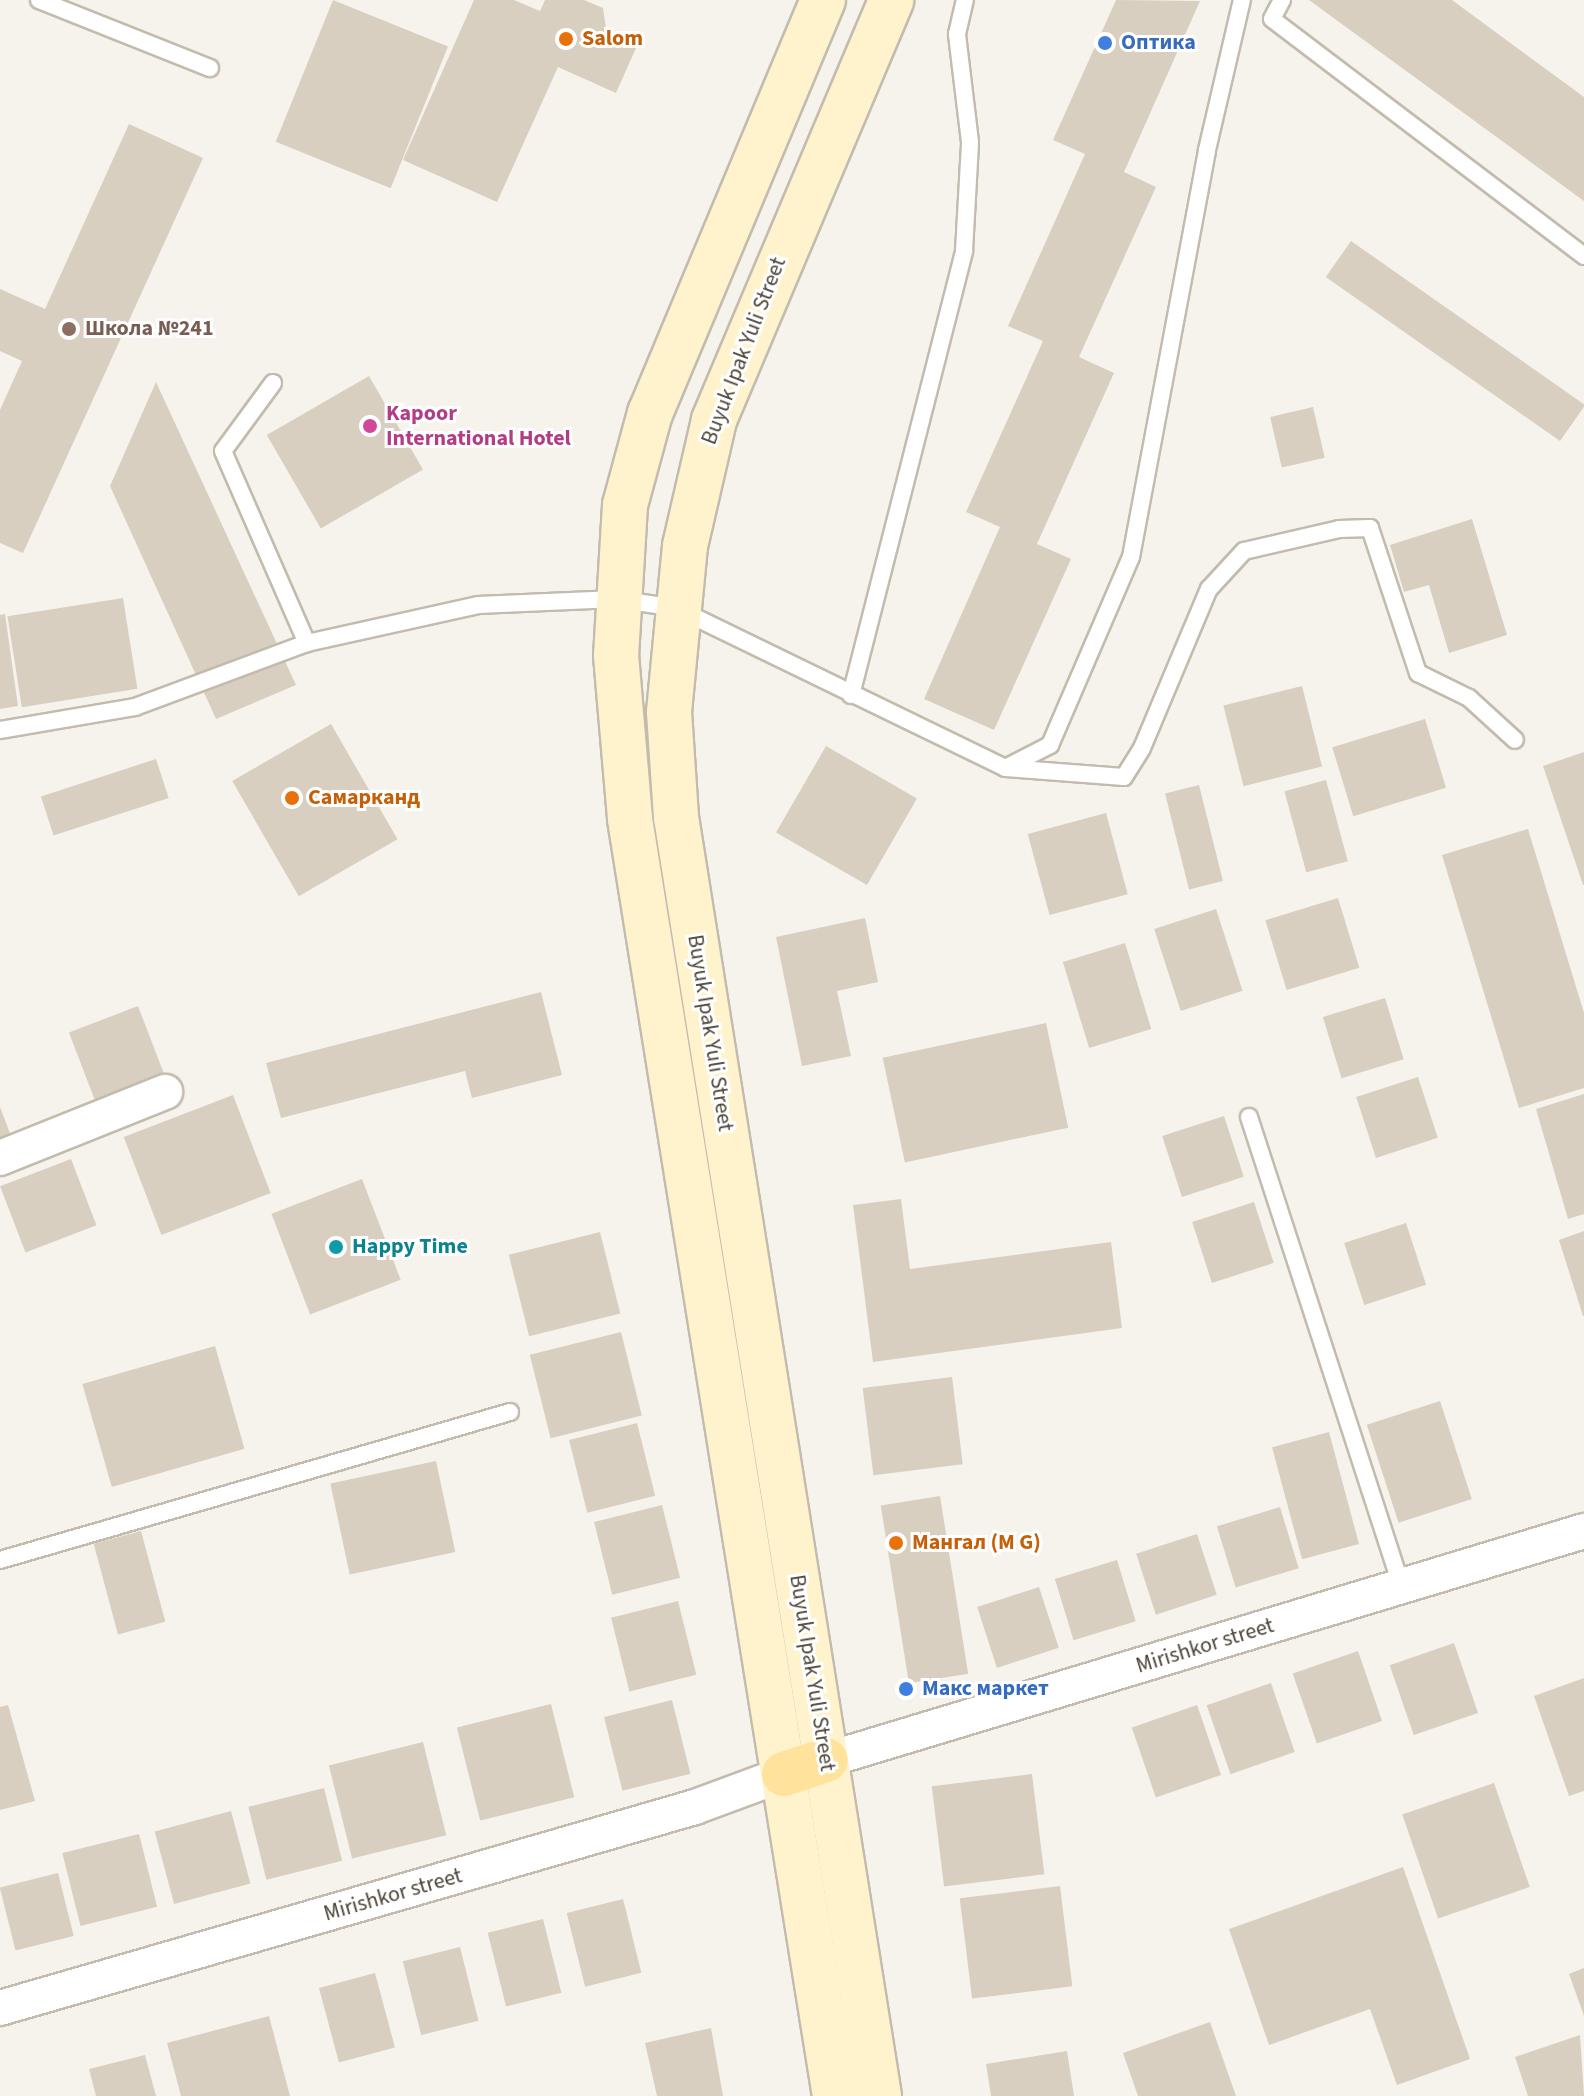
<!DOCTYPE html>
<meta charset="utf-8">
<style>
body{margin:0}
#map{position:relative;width:1584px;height:2096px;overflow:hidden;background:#f6f3ec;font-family:"Source Sans 3",sans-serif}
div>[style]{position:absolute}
.building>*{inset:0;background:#d8cfc1;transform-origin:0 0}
.roads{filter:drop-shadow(2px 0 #c2bbae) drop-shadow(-2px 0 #c2bbae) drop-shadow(0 2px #c2bbae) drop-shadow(0 -2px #c2bbae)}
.service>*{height:16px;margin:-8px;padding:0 8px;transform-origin:8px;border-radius:8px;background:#fff}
.minor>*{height:34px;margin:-17px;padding:0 17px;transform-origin:17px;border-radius:17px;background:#fff}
.secondary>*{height:44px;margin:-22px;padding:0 22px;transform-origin:22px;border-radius:22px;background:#fff3cd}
.primary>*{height:44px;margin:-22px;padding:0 22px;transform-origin:22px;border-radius:22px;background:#ffe39c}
.dots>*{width:22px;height:22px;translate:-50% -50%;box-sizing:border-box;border:4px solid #fff;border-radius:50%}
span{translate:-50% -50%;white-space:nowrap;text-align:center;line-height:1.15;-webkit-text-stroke:6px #fff;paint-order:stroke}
.food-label{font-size:22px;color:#c56008;font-weight:700}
.left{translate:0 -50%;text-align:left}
.shop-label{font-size:22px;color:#366cbe;font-weight:700}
.education-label{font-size:22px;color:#785e54;font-weight:700}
.street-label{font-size:22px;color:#4b4439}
.hotel-label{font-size:22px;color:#b23c85;font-weight:700}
.culture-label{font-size:22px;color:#0d838f;font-weight:700}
</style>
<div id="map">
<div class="building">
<i style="left:333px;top:0;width:124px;height:153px;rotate:22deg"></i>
<i style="clip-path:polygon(474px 0,514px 0,540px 11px,545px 0,584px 0,603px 8px,607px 35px,636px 48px,616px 93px,558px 67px,497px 202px,403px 160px)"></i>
<i style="clip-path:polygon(1116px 0,1200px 1px,1124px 172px,1156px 187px,1079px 357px,1114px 373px,1037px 544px,1071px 559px,994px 730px,924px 699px,1000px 527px,966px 512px,1043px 341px,1008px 326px,1085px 154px,1053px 140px)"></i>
<i style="clip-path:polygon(1309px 0,1452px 0,1584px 97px,1584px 201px)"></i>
<i style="clip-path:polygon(129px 124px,203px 158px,23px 553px,0 543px,0 410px,22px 361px,0 351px,0 289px,45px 309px)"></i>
<i style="left:1351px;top:241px;width:286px;height:44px;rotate:35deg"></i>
<i style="left:369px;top:376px;width:108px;height:118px;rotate:60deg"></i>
<i style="clip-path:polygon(156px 382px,296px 685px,216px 719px,110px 486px)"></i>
<i style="left:1313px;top:407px;width:52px;height:44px;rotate:77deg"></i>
<i style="clip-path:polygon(1472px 519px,1507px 635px,1449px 653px,1429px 585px,1404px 592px,1390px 545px)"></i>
<i style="left:123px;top:598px;width:92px;height:117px;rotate:81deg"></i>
<i style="clip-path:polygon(5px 614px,18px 706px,0 709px,0 615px)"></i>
<i style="left:1302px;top:686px;width:83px;height:81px;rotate:76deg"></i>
<i style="left:1425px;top:719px;width:72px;height:97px;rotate:73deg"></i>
<i style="left:331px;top:724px;width:133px;height:114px;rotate:60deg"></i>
<i style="left:826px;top:746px;width:105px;height:100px;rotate:30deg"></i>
<i style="clip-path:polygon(1584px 752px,1584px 885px,1583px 885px,1543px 766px)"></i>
<i style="left:156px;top:759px;width:41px;height:121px;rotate:72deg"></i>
<i style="left:1326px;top:780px;width:84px;height:43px;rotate:75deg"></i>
<i style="left:1199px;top:785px;width:99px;height:35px;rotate:76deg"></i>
<i style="left:1106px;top:813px;width:84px;height:81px;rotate:75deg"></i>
<i style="clip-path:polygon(1528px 829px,1584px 1013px,1584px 1088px,1519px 1108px,1442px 855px)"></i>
<i style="left:1338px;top:898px;width:73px;height:76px;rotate:73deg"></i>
<i style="left:1216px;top:909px;width:86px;height:65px;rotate:72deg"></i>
<i style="clip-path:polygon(865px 918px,878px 982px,837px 991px,851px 1056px,802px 1066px,776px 937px)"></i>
<i style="left:1125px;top:943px;width:90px;height:65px;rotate:73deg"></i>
<i style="clip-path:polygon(541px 992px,562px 1075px,472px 1098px,465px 1071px,281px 1118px,266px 1063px)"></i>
<i style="left:1385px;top:998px;width:64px;height:65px;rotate:73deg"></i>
<i style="left:138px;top:1006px;width:72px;height:74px;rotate:69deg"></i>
<i style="left:1046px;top:1023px;width:107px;height:167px;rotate:78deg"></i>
<i style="left:1418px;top:1077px;width:64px;height:65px;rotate:72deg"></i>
<i style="clip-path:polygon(1584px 1094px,1584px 1214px,1568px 1219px,1536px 1109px)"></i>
<i style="left:233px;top:1095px;width:105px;height:117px;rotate:69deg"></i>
<i style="clip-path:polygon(0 1107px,11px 1136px,0 1140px)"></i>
<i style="left:1224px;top:1116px;width:64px;height:65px;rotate:72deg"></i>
<i style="left:71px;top:1159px;width:71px;height:76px;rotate:69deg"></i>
<i style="left:362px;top:1179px;width:108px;height:97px;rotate:69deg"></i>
<i style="clip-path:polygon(901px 1199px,910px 1269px,1111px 1242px,1122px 1328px,873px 1362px,853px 1205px)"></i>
<i style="left:1254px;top:1202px;width:64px;height:65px;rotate:72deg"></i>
<i style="left:1406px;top:1223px;width:65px;height:65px;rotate:72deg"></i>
<i style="clip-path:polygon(1584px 1231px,1584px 1316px,1583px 1316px,1559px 1240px)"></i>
<i style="left:600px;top:1232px;width:84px;height:94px;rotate:76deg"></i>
<i style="left:621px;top:1332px;width:86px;height:94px;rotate:76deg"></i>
<i style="left:215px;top:1346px;width:107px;height:138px;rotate:74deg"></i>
<i style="left:952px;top:1377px;width:88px;height:90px;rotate:83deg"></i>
<i style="left:1440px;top:1401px;width:103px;height:77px;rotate:72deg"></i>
<i style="left:637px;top:1423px;width:75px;height:70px;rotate:76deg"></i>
<i style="left:1329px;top:1432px;width:116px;height:59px;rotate:75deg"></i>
<i style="left:436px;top:1461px;width:93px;height:108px;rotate:78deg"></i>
<i style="left:940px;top:1496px;width:180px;height:60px;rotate:81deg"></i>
<i style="left:662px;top:1505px;width:75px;height:70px;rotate:76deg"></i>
<i style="left:1280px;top:1507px;width:64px;height:66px;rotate:73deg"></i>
<i style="left:141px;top:1531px;width:94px;height:49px;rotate:75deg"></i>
<i style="left:1197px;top:1534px;width:64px;height:64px;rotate:72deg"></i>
<i style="left:1117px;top:1560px;width:64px;height:65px;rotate:73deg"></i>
<i style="left:1039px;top:1587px;width:64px;height:65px;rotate:72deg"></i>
<i style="left:678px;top:1601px;width:76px;height:69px;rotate:76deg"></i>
<i style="left:1454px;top:1643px;width:74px;height:68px;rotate:71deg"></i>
<i style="left:1358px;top:1651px;width:74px;height:69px;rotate:71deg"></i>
<i style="clip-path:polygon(1584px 1678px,1584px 1791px,1569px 1796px,1534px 1696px)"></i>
<i style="left:1271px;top:1683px;width:73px;height:68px;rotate:71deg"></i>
<i style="left:672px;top:1700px;width:76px;height:70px;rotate:76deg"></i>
<i style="left:551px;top:1704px;width:96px;height:97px;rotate:76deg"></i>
<i style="clip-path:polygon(8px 1705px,35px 1801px,0 1810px,0 1707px)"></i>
<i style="left:1197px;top:1705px;width:74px;height:69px;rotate:71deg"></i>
<i style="left:423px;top:1742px;width:96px;height:97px;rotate:76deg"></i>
<i style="left:1032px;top:1774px;width:101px;height:101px;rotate:83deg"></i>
<i style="left:1494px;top:1783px;width:110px;height:97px;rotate:71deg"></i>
<i style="left:324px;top:1788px;width:75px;height:78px;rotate:76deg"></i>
<i style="left:231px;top:1811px;width:75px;height:79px;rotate:75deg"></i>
<i style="left:139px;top:1834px;width:75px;height:79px;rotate:76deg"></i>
<i style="clip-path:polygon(1403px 1867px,1470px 2059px,1397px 2085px,1370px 2009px,1269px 2045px,1229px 1929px)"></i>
<i style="left:58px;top:1873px;width:65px;height:60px;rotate:76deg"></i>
<i style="left:1060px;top:1886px;width:101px;height:101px;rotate:83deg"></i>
<i style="left:623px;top:1899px;width:76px;height:58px;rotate:76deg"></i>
<i style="left:543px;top:1919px;width:76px;height:57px;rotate:76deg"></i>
<i style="left:460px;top:1947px;width:76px;height:59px;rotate:76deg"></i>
<i style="clip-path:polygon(1584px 1968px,1584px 2016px,1569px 1974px)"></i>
<i style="left:375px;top:1973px;width:77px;height:58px;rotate:75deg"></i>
<i style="clip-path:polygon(269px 2016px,290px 2096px,181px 2096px,167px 2043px)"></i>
<i style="clip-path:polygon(1210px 2022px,1236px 2096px,1138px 2096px,1123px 2053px)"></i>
<i style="clip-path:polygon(711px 2028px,723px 2096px,657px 2096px,645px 2043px)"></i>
<i style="clip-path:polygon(1580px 2035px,1584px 2096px,1528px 2096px,1515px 2057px)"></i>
<i style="clip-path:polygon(1067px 2051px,1074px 2096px,991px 2096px,986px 2064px)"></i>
<i style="clip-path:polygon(145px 2055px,156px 2096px,96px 2096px,89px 2069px)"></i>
</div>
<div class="roads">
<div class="service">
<i style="left:39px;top:0;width:184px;rotate:21.7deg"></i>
<i style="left:1282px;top:0;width:21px;rotate:118deg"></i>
<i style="left:1272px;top:19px;width:392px;rotate:37.2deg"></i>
<i style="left:273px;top:383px;width:84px;rotate:126.3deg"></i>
<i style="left:223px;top:451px;width:210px;rotate:66.4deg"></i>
<i style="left:851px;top:695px;width:458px;rotate:-75.7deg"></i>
<i style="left:964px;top:251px;width:109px;rotate:-86.8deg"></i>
<i style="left:970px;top:142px;width:109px;rotate:-96.9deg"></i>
<i style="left:957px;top:34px;width:35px;rotate:-77deg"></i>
<i style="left:0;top:730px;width:137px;rotate:-9.7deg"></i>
<i style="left:135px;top:707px;width:184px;rotate:-20.4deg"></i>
<i style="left:307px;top:643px;width:175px;rotate:-12.5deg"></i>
<i style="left:478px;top:605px;width:138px;rotate:-2.5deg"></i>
<i style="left:616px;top:599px;width:61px;rotate:8.5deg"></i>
<i style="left:676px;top:608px;width:366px;rotate:25.9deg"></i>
<i style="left:1005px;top:768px;width:51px;rotate:-27.1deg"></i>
<i style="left:1050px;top:745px;width:205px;rotate:-66.7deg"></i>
<i style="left:1131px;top:557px;width:414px;rotate:-79.4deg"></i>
<i style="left:1207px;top:150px;width:154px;rotate:-76.9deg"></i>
<i style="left:1006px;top:768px;width:118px;rotate:4.4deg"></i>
<i style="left:1124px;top:777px;width:34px;rotate:-58deg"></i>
<i style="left:1142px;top:748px;width:173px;rotate:-67.2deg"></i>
<i style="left:1209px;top:589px;width:52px;rotate:-47.4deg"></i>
<i style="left:1244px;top:551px;width:98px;rotate:-13deg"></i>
<i style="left:1339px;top:529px;width:31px;rotate:-2deg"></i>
<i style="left:1370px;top:528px;width:153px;rotate:71.7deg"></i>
<i style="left:1418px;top:673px;width:57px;rotate:26.1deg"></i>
<i style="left:1469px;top:698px;width:62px;rotate:42.4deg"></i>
<i style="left:1249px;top:1117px;width:495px;rotate:72deg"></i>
<i style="left:0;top:1560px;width:531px;rotate:-16.18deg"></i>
</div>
<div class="minor">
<i style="left:0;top:1158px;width:178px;rotate:-21.8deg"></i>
<i style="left:826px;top:1760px;width:792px;rotate:-16.81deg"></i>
<i style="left:0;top:2008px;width:723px;rotate:-16.13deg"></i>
<i style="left:695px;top:1807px;width:95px;rotate:-20.3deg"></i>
</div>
<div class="secondary">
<i style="left:823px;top:0;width:448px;rotate:112.7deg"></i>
<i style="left:650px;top:413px;width:95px;rotate:105.2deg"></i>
<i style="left:625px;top:505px;width:150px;rotate:93.4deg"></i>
<i style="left:616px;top:655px;width:165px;rotate:85.1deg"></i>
<i style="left:630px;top:819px;width:1293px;rotate:80.88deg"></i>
<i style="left:879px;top:2096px;width:1295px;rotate:-99.02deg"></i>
<i style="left:676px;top:817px;width:105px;rotate:-93.8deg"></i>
<i style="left:669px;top:712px;width:167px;rotate:-84.5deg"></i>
<i style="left:685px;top:546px;width:129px;rotate:-77deg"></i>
<i style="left:714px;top:420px;width:456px;rotate:-67.1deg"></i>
</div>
<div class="primary">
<i style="left:784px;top:1774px;width:44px;rotate:-18.4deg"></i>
</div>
</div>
<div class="dots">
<i style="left:566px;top:39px;background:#e8710a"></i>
<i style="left:1105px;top:43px;background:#3f7fe0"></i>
<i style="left:69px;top:329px;background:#8d6e63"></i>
<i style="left:370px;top:426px;background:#d1479c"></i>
<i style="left:292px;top:798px;background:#e8710a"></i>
<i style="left:336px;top:1247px;background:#0f9aa8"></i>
<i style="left:896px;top:1543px;background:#e8710a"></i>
<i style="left:906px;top:1689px;background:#3f7fe0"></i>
</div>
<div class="food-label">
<span class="left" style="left:582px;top:39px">Salom</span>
<span class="left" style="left:308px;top:798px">Самарканд</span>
<span class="left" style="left:912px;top:1543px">Мангал (M G)</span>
</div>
<div class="shop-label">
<span class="left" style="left:1121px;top:43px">Оптика</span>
<span class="left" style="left:922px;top:1689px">Макс маркет</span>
</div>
<div class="education-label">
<span class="left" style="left:85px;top:329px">Школа №241</span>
</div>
<div class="street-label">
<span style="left:744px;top:351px;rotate:-69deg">Buyuk Ipak Yuli Street</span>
<span style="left:710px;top:1033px;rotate:81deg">Buyuk Ipak Yuli Street</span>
<span style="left:1205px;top:1646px;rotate:-17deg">Mirishkor street</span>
<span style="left:812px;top:1673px;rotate:81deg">Buyuk Ipak Yuli Street</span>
<span style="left:393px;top:1895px;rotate:-16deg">Mirishkor street</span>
</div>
<div class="hotel-label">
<span class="left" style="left:386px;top:426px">Kapoor<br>International Hotel</span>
</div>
<div class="culture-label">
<span class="left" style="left:352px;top:1247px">Happy Time</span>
</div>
</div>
